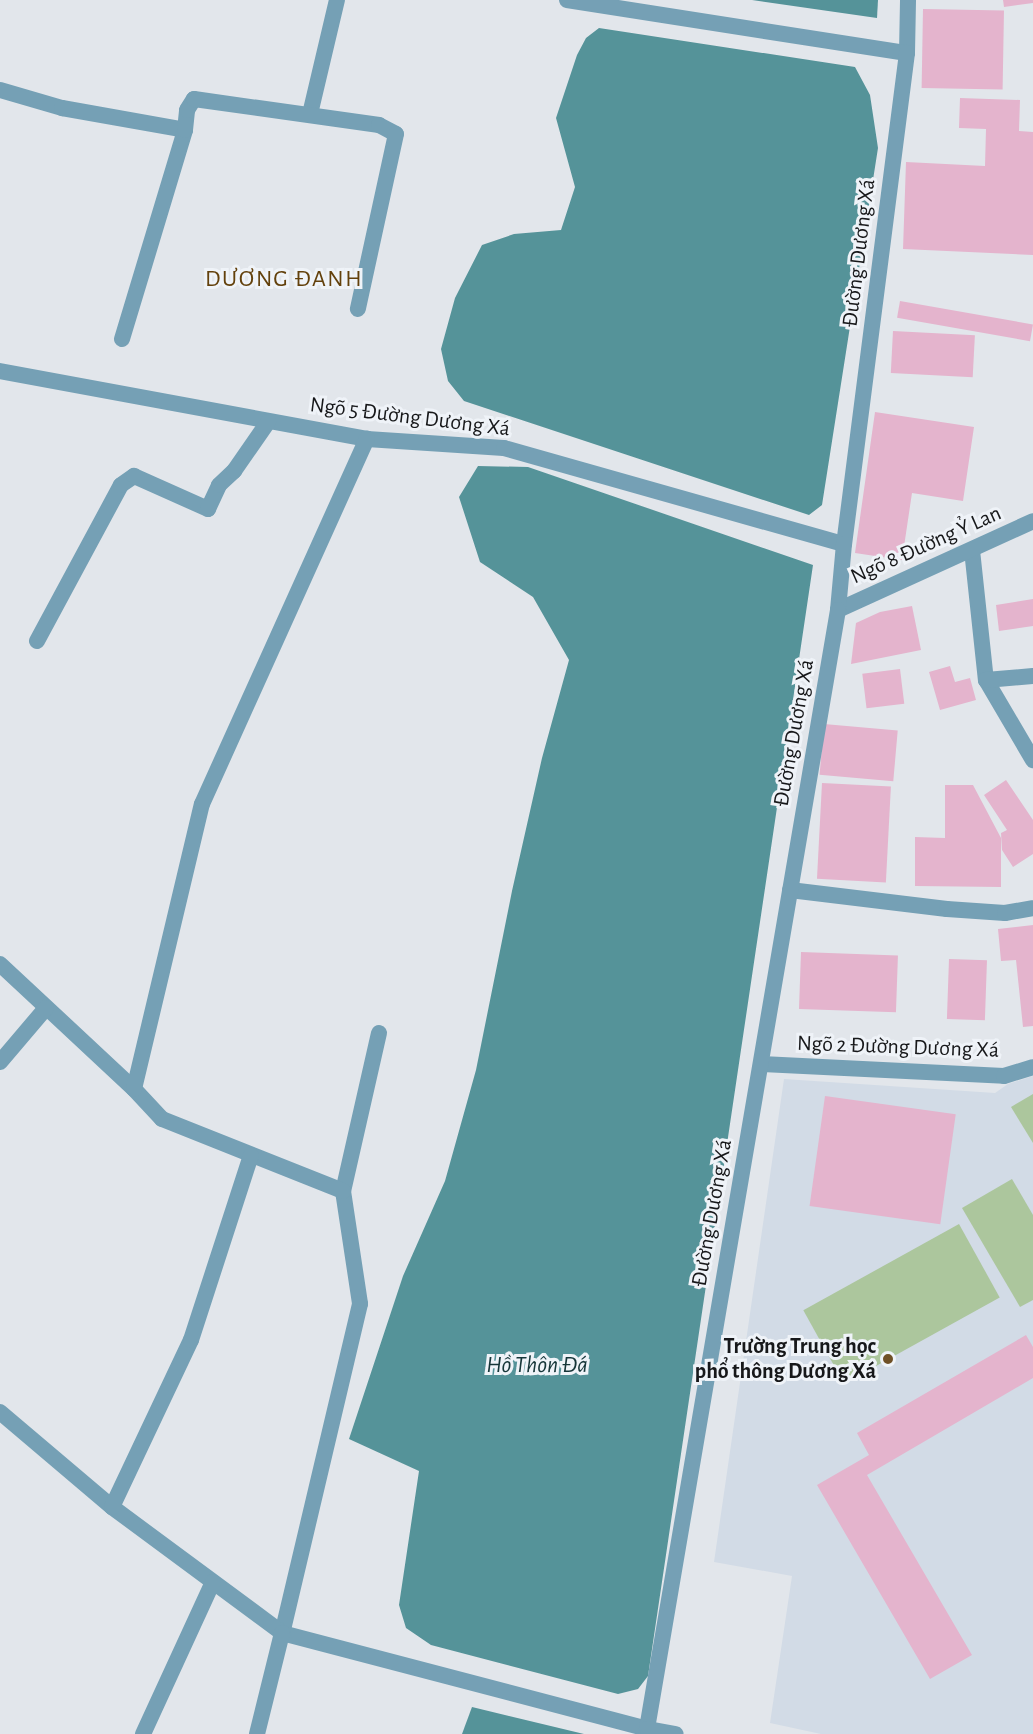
<!DOCTYPE html>
<meta charset="utf-8">
<style>
body{margin:0}
#map{position:relative;width:1033px;height:1734px;overflow:hidden;background:#e2e6eb;font-family:"Alegreya Sans",sans-serif}
div>[style]{position:absolute}
.built>*{inset:0;background:#d2dbe6}
.green>*{inset:0;background:#acc69d;transform-origin:0 0}
.water>*{inset:0;background:#559399}
.building>*{inset:0;background:#e4b4cd;transform-origin:0 0}
.minor>*{height:16px;margin:-8px;padding:0 8px;transform-origin:8px;border-radius:8px;background:#75a0b5}
.tertiary>*{height:16px;margin:-8px;padding:0 8px;transform-origin:8px;border-radius:8px;background:#75a0b5}
.dots>*{width:16px;height:16px;translate:-50% -50%;box-sizing:border-box;border:3px solid #eff3f8;border-radius:50%}
span{translate:-50% -50%;white-space:nowrap;text-align:center;line-height:1.15;-webkit-text-stroke:6px #eff3f8;paint-order:stroke}
.street-label{font-size:22px;color:#17181a}
.poi-label{font-size:22px;color:#17181a;font-weight:700}
.right{translate:-100% -50%;text-align:right}
.neighbourhood-label{font-size:24px;color:#63410c;letter-spacing:1.5px}
.water-label{font-size:24px;color:#163639;font-style:italic}
</style>
<div id="map">
<div class="built">
<i style="clip-path:polygon(1033px 1076px,1033px 1734px,821px 1734px,770px 1723px,792px 1576px,714px 1562px,784px 1079px,995px 1093px,1008px 1084px)"></i>
</div>
<div class="green">
<i style="clip-path:polygon(1033px 1094px,1033px 1143px,1011px 1107px)"></i>
<i style="clip-path:polygon(1012px 1179px,1033px 1215px,1033px 1300px,1020px 1307px,962px 1208px)"></i>
<i style="left:959px;top:1224px;width:84px;height:178px;rotate:61deg"></i>
</div>
<div class="water">
<i style="clip-path:polygon(752px 0,878px 0,877px 18px)"></i>
<i style="clip-path:polygon(599px 28px,855px 67px,870px 95px,878px 148px,822px 505px,809px 515px,464px 401px,448px 381px,441px 349px,455px 298px,482px 245px,514px 234px,561px 230px,575px 187px,556px 118px,577px 55px,586px 38px)"></i>
<i style="clip-path:polygon(478px 466px,528px 467px,813px 565px,648px 1676px,638px 1689px,618px 1694px,431px 1645px,406px 1628px,399px 1605px,419px 1471px,349px 1439px,403px 1276px,445px 1181px,476px 1070px,512px 891px,542px 758px,569px 660px,533px 597px,480px 562px,459px 497px)"></i>
<i style="clip-path:polygon(472px 1707px,584px 1734px,462px 1734px)"></i>
</div>
<div class="building">
<i style="clip-path:polygon(1003px 0,1033px 0,1033px 3px,1004px 7px)"></i>
<i style="left:923px;top:9px;width:81px;height:79px;rotate:1deg"></i>
<i style="clip-path:polygon(960px 98px,1020px 100px,1019px 131px,1033px 132px,1033px 255px,903px 249px,906px 162px,985px 166px,986px 129px,959px 128px)"></i>
<i style="left:900px;top:301px;width:135px;height:17px;rotate:10deg"></i>
<i style="left:893px;top:331px;width:82px;height:42px;rotate:3deg"></i>
<i style="clip-path:polygon(875px 412px,974px 427px,963px 501px,912px 493px,902px 560px,855px 553px)"></i>
<i style="clip-path:polygon(1033px 599px,1033px 626px,999px 631px,996px 605px)"></i>
<i style="clip-path:polygon(912px 606px,921px 650px,851px 664px,856px 623px,880px 612px)"></i>
<i style="clip-path:polygon(950px 666px,955px 682px,970px 678px,976px 700px,940px 710px,929px 672px)"></i>
<i style="left:900px;top:669px;width:35px;height:38px;rotate:83deg"></i>
<i style="left:824px;top:724px;width:74px;height:51px;rotate:5deg"></i>
<i style="clip-path:polygon(1006px 780px,1033px 820px,1033px 854px,1013px 867px,1002px 850px,1001px 833px,1007px 830px,984px 795px)"></i>
<i style="left:822px;top:783px;width:69px;height:96px;rotate:3deg"></i>
<i style="clip-path:polygon(945px 785px,973px 785px,1001px 838px,1001px 887px,915px 886px,915px 837px,945px 838px)"></i>
<i style="clip-path:polygon(1033px 925px,1033px 1026px,1023px 1027px,1016px 960px,1001px 961px,998px 929px)"></i>
<i style="left:801px;top:952px;width:97px;height:57px;rotate:2deg"></i>
<i style="left:949px;top:959px;width:38px;height:60px;rotate:2deg"></i>
<i style="left:825px;top:1096px;width:132px;height:111px;rotate:8deg"></i>
<i style="clip-path:polygon(1026px 1335px,1033px 1347px,1033px 1378px,867px 1475px,972px 1655px,930px 1679px,817px 1485px,869px 1455px,857px 1433px)"></i>
</div>
<div class="minor">
<i style="left:907px;top:53px;width:53px;rotate:-88.9deg"></i>
<i style="left:0;top:90px;width:65px;rotate:16.2deg"></i>
<i style="left:62px;top:108px;width:125px;rotate:10.1deg"></i>
<i style="left:310px;top:114px;width:117px;rotate:-76.7deg"></i>
<i style="left:122px;top:339px;width:218px;rotate:-73.2deg"></i>
<i style="left:185px;top:130px;width:20px;rotate:-84deg"></i>
<i style="left:187px;top:110px;width:13px;rotate:-58deg"></i>
<i style="left:194px;top:99px;width:187px;rotate:8deg"></i>
<i style="left:379px;top:125px;width:19px;rotate:28deg"></i>
<i style="left:396px;top:134px;width:179px;rotate:102.3deg"></i>
<i style="left:0;top:371px;width:373px;rotate:10.5deg"></i>
<i style="left:367px;top:439px;width:137px;rotate:3.8deg"></i>
<i style="left:504px;top:448px;width:353px;rotate:15.8deg"></i>
<i style="left:972px;top:550px;width:131px;rotate:83.9deg"></i>
<i style="left:986px;top:680px;width:93px;rotate:59.6deg"></i>
<i style="left:838px;top:610px;width:214px;rotate:-24.5deg"></i>
<i style="left:37px;top:641px;width:177px;rotate:-61.7deg"></i>
<i style="left:121px;top:485px;width:16px;rotate:-35deg"></i>
<i style="left:134px;top:476px;width:81px;rotate:24deg"></i>
<i style="left:208px;top:509px;width:26px;rotate:-65deg"></i>
<i style="left:219px;top:485px;width:21px;rotate:-43deg"></i>
<i style="left:234px;top:471px;width:60px;rotate:-55.2deg"></i>
<i style="left:986px;top:680px;width:47px;rotate:-4.9deg"></i>
<i style="left:790px;top:890px;width:158px;rotate:6.9deg"></i>
<i style="left:947px;top:909px;width:58px;rotate:3.9deg"></i>
<i style="left:1005px;top:913px;width:28px;rotate:-10deg"></i>
<i style="left:0;top:964px;width:183px;rotate:43deg"></i>
<i style="left:379px;top:1033px;width:162px;rotate:102.8deg"></i>
<i style="left:343px;top:1191px;width:114px;rotate:81.4deg"></i>
<i style="left:360px;top:1304px;width:338px;rotate:103.3deg"></i>
<i style="left:282px;top:1633px;width:377px;rotate:14.7deg"></i>
<i style="left:647px;top:1729px;width:5px;rotate:101deg"></i>
<i style="left:0;top:1062px;width:71px;rotate:-49.6deg"></i>
<i style="left:761px;top:1064px;width:243px;rotate:2.8deg"></i>
<i style="left:1004px;top:1076px;width:30px;rotate:-17deg"></i>
<i style="left:343px;top:1191px;width:195px;rotate:-158.3deg"></i>
<i style="left:162px;top:1119px;width:41px;rotate:-133deg"></i>
<i style="left:134px;top:1089px;width:293px;rotate:-76.6deg"></i>
<i style="left:202px;top:804px;width:401px;rotate:-65.7deg"></i>
<i style="left:0;top:1412px;width:147px;rotate:40.3deg"></i>
<i style="left:112px;top:1507px;width:212px;rotate:36.5deg"></i>
<i style="left:282px;top:1633px;width:104px;rotate:103.9deg"></i>
<i style="left:112px;top:1507px;width:185px;rotate:-64.7deg"></i>
<i style="left:191px;top:1340px;width:194px;rotate:-72deg"></i>
<i style="left:143px;top:1734px;width:167px;rotate:-65.3deg"></i>
</div>
<div class="tertiary">
<i style="left:567px;top:0;width:344px;rotate:8.9deg"></i>
<i style="left:907px;top:53px;width:495px;rotate:97.3deg"></i>
<i style="left:844px;top:544px;width:66px;rotate:95.2deg"></i>
<i style="left:838px;top:610px;width:1135px;rotate:99.69deg"></i>
<i style="left:647px;top:1729px;width:29px;rotate:10deg"></i>
</div>
<div class="dots">
<i style="left:888px;top:1359px;background:#6f5026"></i>
</div>
<div class="street-label">
<span style="left:859px;top:253px;rotate:-83deg">Đường Dương Xá</span>
<span style="left:410px;top:417px;rotate:7deg">Ngõ 5 Đường Dương Xá</span>
<span style="left:926px;top:545px;rotate:-24deg">Ngõ 8 Đường Ỷ Lan</span>
<span style="left:794px;top:733px;rotate:-80deg">Đường Dương Xá</span>
<span style="left:898px;top:1047px;rotate:2deg">Ngõ 2 Đường Dương Xá</span>
<span style="left:712px;top:1213px;rotate:-80deg">Đường Dương Xá</span>
</div>
<div class="poi-label">
<span class="right" style="left:876px;top:1359px">Trường Trung học<br>phổ thông Dương Xá</span>
</div>
<div class="neighbourhood-label">
<span style="left:284px;top:280px">DƯƠNG ĐANH</span>
</div>
<div class="water-label">
<span style="left:537px;top:1366px">Hồ Thôn Đá</span>
</div>
</div>
